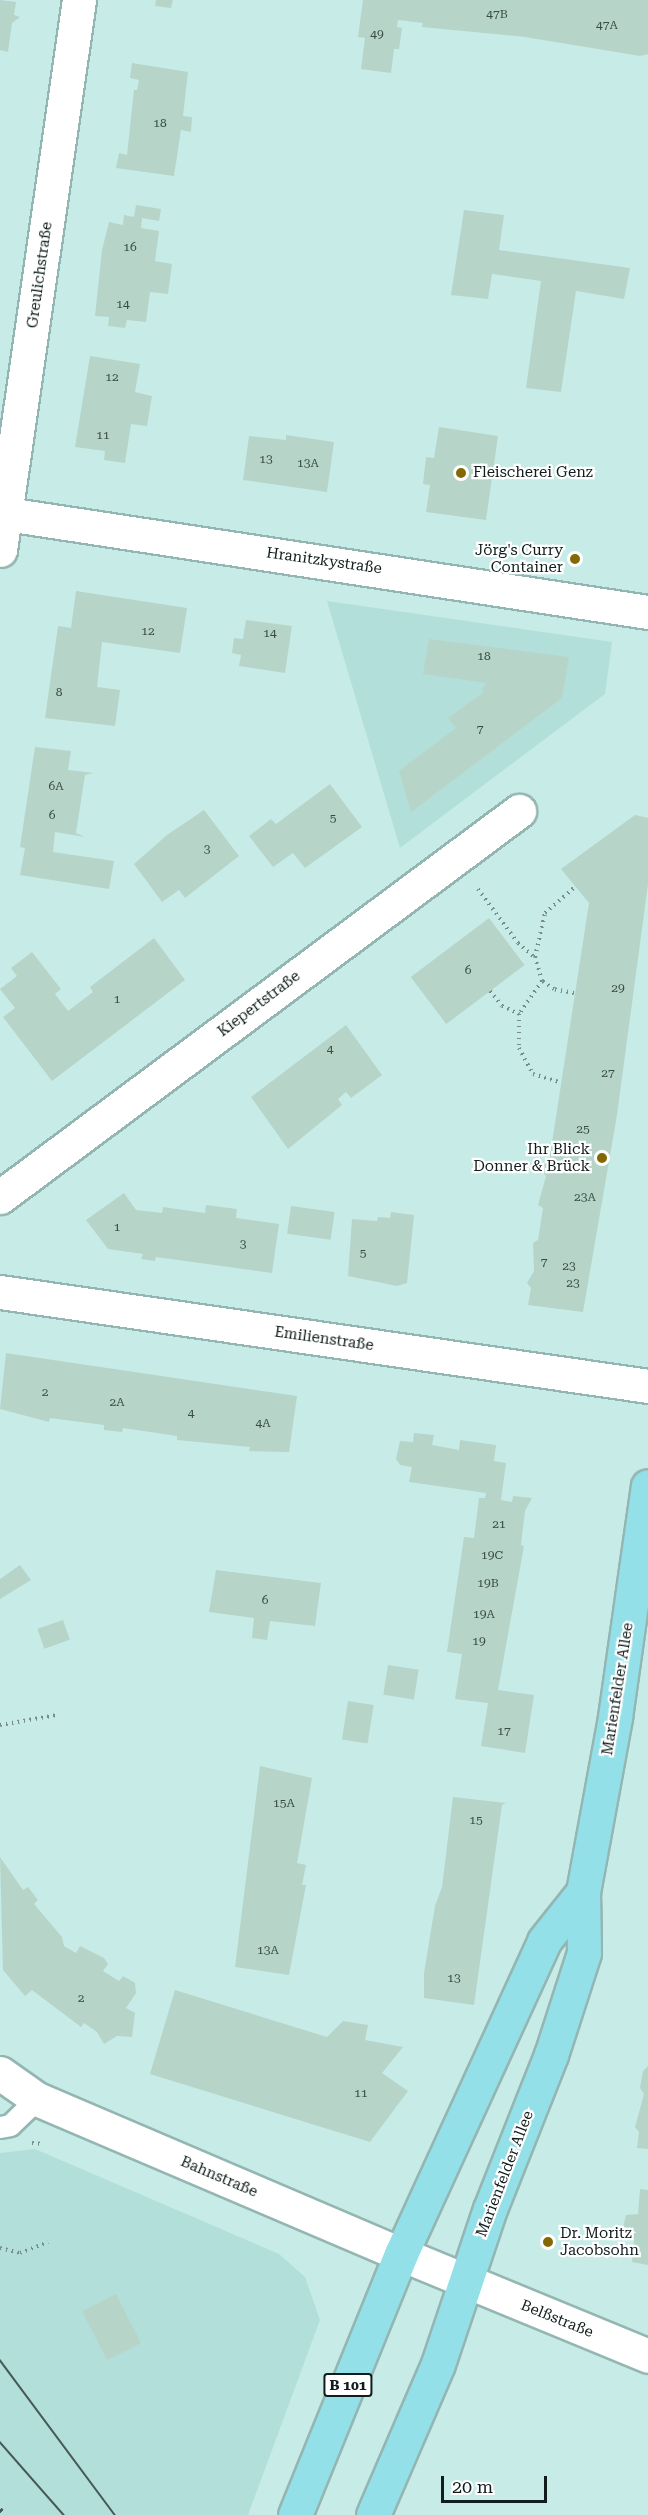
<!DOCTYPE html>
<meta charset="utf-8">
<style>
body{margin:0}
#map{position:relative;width:648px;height:2515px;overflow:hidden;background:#c7ebe7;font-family:"Roboto Serif",serif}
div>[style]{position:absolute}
.built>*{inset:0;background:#b2dfda}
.building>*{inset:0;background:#b6d5c8;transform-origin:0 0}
.path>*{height:4px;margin-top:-2px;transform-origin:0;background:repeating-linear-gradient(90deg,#748d8a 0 1.5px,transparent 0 6px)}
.roads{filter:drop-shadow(2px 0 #94b6b2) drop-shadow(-2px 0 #94b6b2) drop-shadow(0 2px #94b6b2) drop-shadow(0 -2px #94b6b2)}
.service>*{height:21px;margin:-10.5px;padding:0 10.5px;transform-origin:10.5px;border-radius:10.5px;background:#fff}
.minor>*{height:33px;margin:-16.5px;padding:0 16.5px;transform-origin:16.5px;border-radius:16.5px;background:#fff}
.tertiary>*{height:33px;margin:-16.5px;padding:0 16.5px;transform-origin:16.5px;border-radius:16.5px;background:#fff}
.primary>*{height:33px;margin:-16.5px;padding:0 16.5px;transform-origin:16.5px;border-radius:16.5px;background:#93e0e9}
.tram>*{height:1.5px;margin:-0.75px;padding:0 0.75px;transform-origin:0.75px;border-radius:0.75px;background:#465a58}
.rail>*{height:4.5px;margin-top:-2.25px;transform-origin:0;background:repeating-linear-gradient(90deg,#465a58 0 3px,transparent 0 9px)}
.dots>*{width:16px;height:16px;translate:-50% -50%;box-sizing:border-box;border:3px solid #fff;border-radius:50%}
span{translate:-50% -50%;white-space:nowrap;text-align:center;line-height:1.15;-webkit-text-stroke:4.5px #fff;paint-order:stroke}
.number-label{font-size:12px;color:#3a4b47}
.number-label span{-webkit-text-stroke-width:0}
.shield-label span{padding:2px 4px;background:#fff;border:2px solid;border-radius:4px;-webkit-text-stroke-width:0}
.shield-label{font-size:14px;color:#101d1c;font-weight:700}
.street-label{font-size:15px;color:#101d1c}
.poi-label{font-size:15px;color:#101d1c}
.left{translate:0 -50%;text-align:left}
.right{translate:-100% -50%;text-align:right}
.scale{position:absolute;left:441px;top:2476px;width:106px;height:27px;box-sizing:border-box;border:3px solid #101d1c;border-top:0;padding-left:8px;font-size:18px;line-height:21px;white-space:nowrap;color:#101d1c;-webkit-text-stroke:4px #fff;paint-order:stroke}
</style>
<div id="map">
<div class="built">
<i style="clip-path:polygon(327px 601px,612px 642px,605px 694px,400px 848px)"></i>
<i style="clip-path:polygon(35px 2149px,279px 2254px,305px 2277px,320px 2320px,248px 2515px,0 2515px,0 2153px)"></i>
</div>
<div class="building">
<i style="clip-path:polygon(0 0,16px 2px,14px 15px,20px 17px,12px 23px,8px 52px,0 50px)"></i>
<i style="clip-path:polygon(156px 0,173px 0,171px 8px,155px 6px)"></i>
<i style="clip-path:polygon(363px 0,648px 0,648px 54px,640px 56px,525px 37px,422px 27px,423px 23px,398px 20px,397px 27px,402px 28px,399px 49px,394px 49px,391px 73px,361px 69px,365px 38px,358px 37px)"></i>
<i style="clip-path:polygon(132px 63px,188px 72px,183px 116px,192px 117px,191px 132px,181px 130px,174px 176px,116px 168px,119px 153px,127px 155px,134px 90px,137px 90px,139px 80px,130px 78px)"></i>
<i style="clip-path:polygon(136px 205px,161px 209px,159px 221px,142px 218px,141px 228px,159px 231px,155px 261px,172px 264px,168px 294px,150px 292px,146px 322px,127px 320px,125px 328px,108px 326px,109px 317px,95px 316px,102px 250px,109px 222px,123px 225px,124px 215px,134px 217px)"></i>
<i style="clip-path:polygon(464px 210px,504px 215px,499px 250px,630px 268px,624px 299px,576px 291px,561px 392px,526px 388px,541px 281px,492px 274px,488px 299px,451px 295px)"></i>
<i style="clip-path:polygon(90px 356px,140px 364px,135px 392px,152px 396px,147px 426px,131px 424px,125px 463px,104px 460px,105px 451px,75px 447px)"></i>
<i style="clip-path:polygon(439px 427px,498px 436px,486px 520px,426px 512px,430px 485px,423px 484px,426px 457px,434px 458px)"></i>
<i style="clip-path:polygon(286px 435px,334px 442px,327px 492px,243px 480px,249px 436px,286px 440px)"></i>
<i style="clip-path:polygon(76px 591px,187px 608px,180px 653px,102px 642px,97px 687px,120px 690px,115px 726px,45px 718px,58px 626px,71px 628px)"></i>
<i style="clip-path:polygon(246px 620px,292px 626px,285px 673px,239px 666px,241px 655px,232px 653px,234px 638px,243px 639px)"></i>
<i style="clip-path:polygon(429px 639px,569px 657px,562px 698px,411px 812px,399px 771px,456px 728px,448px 718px,484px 692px,482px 688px,487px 683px,423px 674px)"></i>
<i style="clip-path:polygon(35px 747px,71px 751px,68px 770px,93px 773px,85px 775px,76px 833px,85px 837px,55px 832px,53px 852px,114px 861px,109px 889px,20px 875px,25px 848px,20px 847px)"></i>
<i style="clip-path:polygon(330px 784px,362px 827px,305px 868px,293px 853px,273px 867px,249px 836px,271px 819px,276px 824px)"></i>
<i style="clip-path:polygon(204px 810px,239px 856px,185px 898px,179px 890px,162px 902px,134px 864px,167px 835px)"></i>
<i style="clip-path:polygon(635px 815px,648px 818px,648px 884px,617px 1115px,583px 1312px,528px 1305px,531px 1288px,527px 1283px,534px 1271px,533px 1243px,538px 1240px,543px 1208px,538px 1205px,546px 1176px,543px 1173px,544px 1164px,549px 1162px,589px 903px,561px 869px)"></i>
<i style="left:489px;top:918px;width:59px;height:98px;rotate:53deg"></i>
<i style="clip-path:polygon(154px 938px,185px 980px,52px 1081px,3px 1017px,15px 1008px,0 989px,17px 976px,11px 968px,32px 952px,61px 989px,55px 994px,68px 1011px,93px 992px,90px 987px)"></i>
<i style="clip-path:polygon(346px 1025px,382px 1075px,351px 1098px,346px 1092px,338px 1099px,342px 1105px,288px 1149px,251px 1097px)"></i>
<i style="clip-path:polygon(124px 1193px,136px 1210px,162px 1213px,163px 1207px,205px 1213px,206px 1205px,237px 1209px,236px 1218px,279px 1224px,272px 1273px,156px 1257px,155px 1261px,141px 1259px,143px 1254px,108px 1249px,86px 1220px)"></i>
<i style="left:291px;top:1206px;width:44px;height:28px;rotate:8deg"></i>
<i style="clip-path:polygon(391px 1212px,414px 1215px,407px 1283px,397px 1286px,348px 1276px,352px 1219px,377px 1221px,378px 1217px,390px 1218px)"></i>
<i style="clip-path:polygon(6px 1353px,297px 1396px,289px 1452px,249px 1451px,250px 1447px,177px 1440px,177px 1436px,123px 1428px,122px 1432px,104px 1430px,104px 1425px,50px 1418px,49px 1422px,0 1409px)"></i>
<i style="clip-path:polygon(414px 1433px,434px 1435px,432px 1445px,459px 1450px,460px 1440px,496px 1445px,494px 1461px,506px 1463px,501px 1500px,512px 1502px,513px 1496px,532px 1498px,525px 1511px,521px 1545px,524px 1546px,498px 1690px,534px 1695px,525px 1753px,481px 1746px,488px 1703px,455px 1699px,462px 1654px,447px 1652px,464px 1537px,474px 1538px,479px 1498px,485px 1498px,486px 1493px,409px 1482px,412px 1467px,400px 1465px,396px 1459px,400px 1441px,413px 1442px)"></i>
<i style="clip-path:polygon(20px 1565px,31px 1580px,0 1599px,0 1579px)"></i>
<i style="clip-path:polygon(216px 1570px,321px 1583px,315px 1626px,270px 1621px,267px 1640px,252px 1638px,254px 1618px,209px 1612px)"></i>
<i style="left:63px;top:1620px;width:21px;height:27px;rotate:71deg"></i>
<i style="left:388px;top:1665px;width:31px;height:30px;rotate:9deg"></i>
<i style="left:348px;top:1701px;width:26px;height:39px;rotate:9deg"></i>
<i style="clip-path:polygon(260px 1766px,312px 1778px,297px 1863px,306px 1865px,302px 1885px,306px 1885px,289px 1975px,235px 1967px)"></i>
<i style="clip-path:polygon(453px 1797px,506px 1803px,502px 1805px,474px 2005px,424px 1998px,424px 1973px,435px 1906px,442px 1887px)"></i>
<i style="clip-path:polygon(0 1857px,23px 1890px,28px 1887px,38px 1900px,34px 1904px,62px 1937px,64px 1946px,76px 1953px,80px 1946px,104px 1958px,108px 1964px,103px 1971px,119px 1981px,123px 1976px,135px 1983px,136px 1993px,126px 2008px,135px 2013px,132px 2037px,117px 2036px,104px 2044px,97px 2032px,84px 2023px,81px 2027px,32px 1990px,25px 1996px,3px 1970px)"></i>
<i style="clip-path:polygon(175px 1990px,327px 2037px,343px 2021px,368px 2025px,365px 2040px,403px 2047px,382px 2073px,408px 2091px,370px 2142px,150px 2074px)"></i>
<i style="clip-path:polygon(648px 2066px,648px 2149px,637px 2148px,639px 2132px,635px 2127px,644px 2094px,640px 2088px,643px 2071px)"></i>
<i style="clip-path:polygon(640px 2189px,648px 2190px,648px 2265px,632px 2262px,634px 2240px,622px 2232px,626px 2215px,638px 2214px)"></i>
<i style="left:116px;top:2294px;width:55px;height:38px;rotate:63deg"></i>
</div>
<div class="path">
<i style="left:478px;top:889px;width:67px;rotate:53.5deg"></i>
<i style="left:518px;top:943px;width:21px;rotate:41deg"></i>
<i style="left:542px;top:981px;width:40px;rotate:124.9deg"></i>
<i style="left:519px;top:1014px;width:34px;rotate:90deg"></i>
<i style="left:519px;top:1048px;width:30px;rotate:62deg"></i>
<i style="left:533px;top:1074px;width:27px;rotate:17deg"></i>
<i style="left:490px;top:991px;width:19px;rotate:51deg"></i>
<i style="left:502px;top:1006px;width:19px;rotate:25deg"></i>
<i style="left:574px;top:993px;width:20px;rotate:-169deg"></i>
<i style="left:554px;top:989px;width:14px;rotate:-146deg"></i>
<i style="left:542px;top:981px;width:25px;rotate:-106deg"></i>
<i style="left:535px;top:957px;width:45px;rotate:-77.2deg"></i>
<i style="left:545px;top:913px;width:40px;rotate:-41deg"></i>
<i style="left:0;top:1725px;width:58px;rotate:-10deg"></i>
<i style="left:32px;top:2143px;width:11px;rotate:5deg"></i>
<i style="left:0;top:2248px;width:21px;rotate:14deg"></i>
<i style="left:20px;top:2253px;width:30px;rotate:-21deg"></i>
</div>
<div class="roads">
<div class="service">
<i style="left:0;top:2127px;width:10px;rotate:-11deg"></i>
<i style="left:10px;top:2125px;width:37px;rotate:-44deg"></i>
</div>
<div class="minor">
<i style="left:0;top:513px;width:656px;rotate:8.69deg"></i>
<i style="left:0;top:550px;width:556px;rotate:-81.83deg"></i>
<i style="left:0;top:1197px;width:647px;rotate:-36.64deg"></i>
<i style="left:0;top:1292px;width:655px;rotate:8.25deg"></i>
<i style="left:0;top:2073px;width:45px;rotate:35.1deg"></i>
<i style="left:37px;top:2099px;width:396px;rotate:23.1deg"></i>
</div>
<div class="tertiary">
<i style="left:401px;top:2254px;width:267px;rotate:22.4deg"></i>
</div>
<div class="primary">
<i style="left:295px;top:2515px;width:282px;rotate:-67.9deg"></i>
<i style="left:401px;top:2254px;width:344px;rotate:-65.4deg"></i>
<i style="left:544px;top:1941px;width:63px;rotate:-51.5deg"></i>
<i style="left:373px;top:2515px;width:164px;rotate:-66.7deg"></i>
<i style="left:438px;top:2364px;width:163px;rotate:-71.5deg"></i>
<i style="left:490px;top:2209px;width:166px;rotate:-68.4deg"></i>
<i style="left:551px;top:2055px;width:107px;rotate:-72.1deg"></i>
<i style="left:584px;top:1953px;width:61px;rotate:-90.9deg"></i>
<i style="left:583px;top:1892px;width:178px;rotate:-79.6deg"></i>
<i style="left:615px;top:1717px;width:233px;rotate:-81.9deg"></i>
</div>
</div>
<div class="tram">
<i style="left:0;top:2360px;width:193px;rotate:53.4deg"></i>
<i style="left:0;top:2442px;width:97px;rotate:48.8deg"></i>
</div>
<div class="rail">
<i style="left:0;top:2509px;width:8px;rotate:50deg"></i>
</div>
<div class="dots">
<i style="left:461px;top:473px;background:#846903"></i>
<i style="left:575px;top:559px;background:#846903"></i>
<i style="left:602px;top:1158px;background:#846903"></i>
<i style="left:548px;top:2242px;background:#846903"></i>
</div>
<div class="number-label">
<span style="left:497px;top:15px">47B</span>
<span style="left:607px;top:26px">47A</span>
<span style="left:377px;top:35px">49</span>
<span style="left:160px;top:124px">18</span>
<span style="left:130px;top:248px">16</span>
<span style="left:123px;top:305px">14</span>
<span style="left:112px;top:378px">12</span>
<span style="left:103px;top:436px">11</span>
<span style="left:266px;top:460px">13</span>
<span style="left:308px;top:464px">13A</span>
<span style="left:148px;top:632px">12</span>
<span style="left:270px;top:634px">14</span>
<span style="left:484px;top:657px">18</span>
<span style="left:59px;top:693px">8</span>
<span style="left:480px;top:730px">7</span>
<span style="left:56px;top:787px">6A</span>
<span style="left:52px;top:816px">6</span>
<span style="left:333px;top:819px">5</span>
<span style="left:207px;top:850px">3</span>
<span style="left:468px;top:971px">6</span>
<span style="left:618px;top:989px">29</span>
<span style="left:117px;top:1000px">1</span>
<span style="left:330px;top:1050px">4</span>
<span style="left:608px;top:1074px">27</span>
<span style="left:583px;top:1130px">25</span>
<span style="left:585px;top:1198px">23A</span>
<span style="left:117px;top:1228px">1</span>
<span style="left:243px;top:1245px">3</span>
<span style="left:363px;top:1254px">5</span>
<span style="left:544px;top:1263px">7</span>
<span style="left:569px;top:1267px">23</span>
<span style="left:573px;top:1284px">23</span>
<span style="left:45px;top:1393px">2</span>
<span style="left:117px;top:1403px">2A</span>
<span style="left:191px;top:1414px">4</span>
<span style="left:263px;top:1424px">4A</span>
<span style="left:499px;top:1525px">21</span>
<span style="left:492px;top:1556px">19C</span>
<span style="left:488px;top:1584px">19B</span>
<span style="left:265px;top:1601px">6</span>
<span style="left:484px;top:1615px">19A</span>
<span style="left:479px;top:1642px">19</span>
<span style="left:504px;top:1732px">17</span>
<span style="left:284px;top:1804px">15A</span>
<span style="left:476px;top:1821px">15</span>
<span style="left:268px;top:1951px">13A</span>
<span style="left:454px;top:1979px">13</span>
<span style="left:81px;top:1999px">2</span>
<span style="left:361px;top:2094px">11</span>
</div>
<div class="shield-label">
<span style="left:348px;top:2385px">B 101</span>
</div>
<div class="street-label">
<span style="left:40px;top:275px;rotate:-82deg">Greulichstraße</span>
<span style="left:324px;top:561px;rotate:8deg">Hranitzkystraße</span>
<span style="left:259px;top:1004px;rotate:-37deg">Kiepertstraße</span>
<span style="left:324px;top:1339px;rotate:8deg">Emilienstraße</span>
<span style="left:618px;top:1689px;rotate:-81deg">Marienfelder Allee</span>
<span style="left:505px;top:2174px;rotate:-69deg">Marienfelder Allee</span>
<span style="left:219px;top:2177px;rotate:23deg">Bahnstraße</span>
<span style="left:557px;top:2319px;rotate:22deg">Belßstraße</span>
</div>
<div class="poi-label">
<span class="left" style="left:473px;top:473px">Fleischerei Genz</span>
<span class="right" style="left:563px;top:559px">Jörg's Curry<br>Container</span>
<span class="right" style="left:590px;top:1158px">Ihr Blick<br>Donner &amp; Brück</span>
<span class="left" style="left:560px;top:2242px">Dr. Moritz<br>Jacobsohn</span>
</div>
<div class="scale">20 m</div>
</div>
